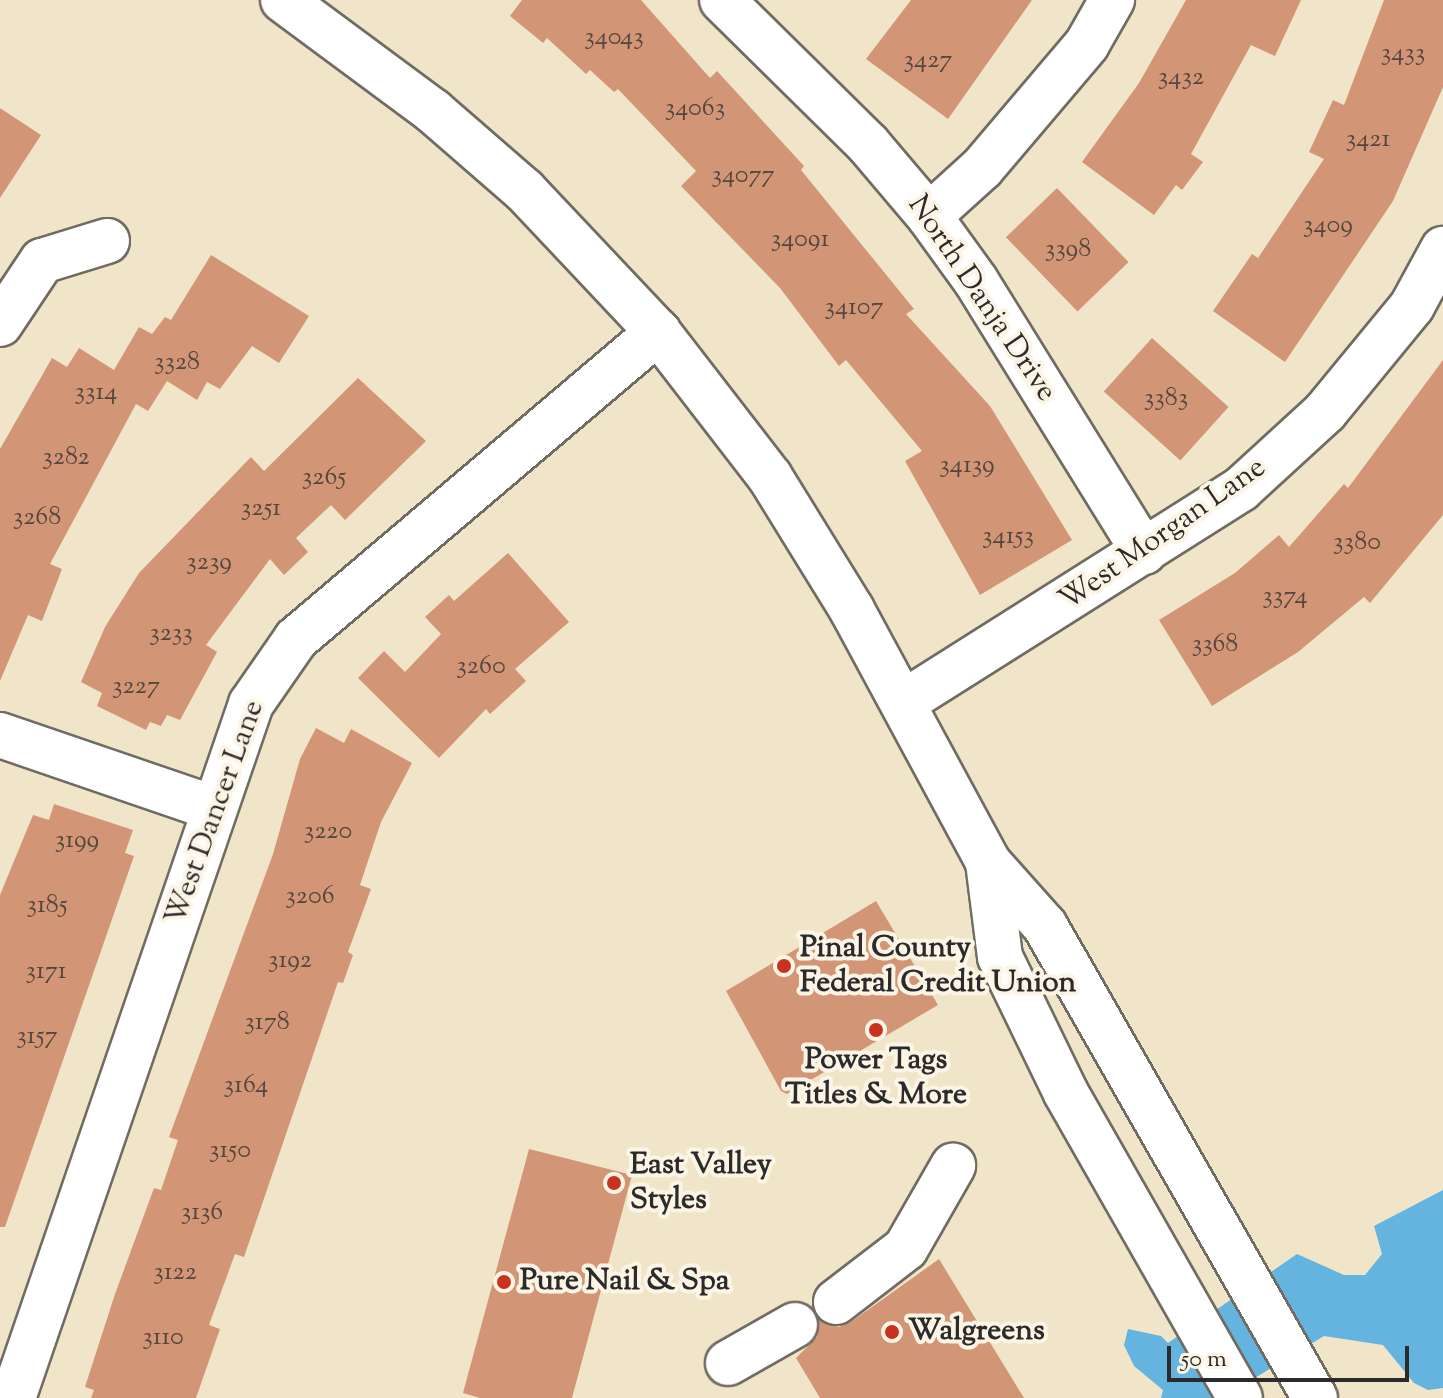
<!DOCTYPE html>
<style>
body{margin:0}
#map{position:relative;width:1443px;height:1398px;overflow:hidden;background:#f0e5c8;font-family:"Sorts Mill Goudy",serif}
div>[style]{position:absolute}
.water>*{inset:0;background:#64b4df}
.building>*{inset:0;background:#d29676;transform-origin:0 0}
.roads{filter:drop-shadow(2px 0 #706c62) drop-shadow(-2px 0 #706c62) drop-shadow(0 2px #706c62) drop-shadow(0 -2px #706c62)}
.minor>*{height:44px;margin:-22px;padding:0 22px;transform-origin:22px;border-radius:22px;background:#fff}
.dots>*{width:22px;height:22px;translate:-50% -50%;box-sizing:border-box;border:4px solid #fcf5e5;border-radius:50%}
span{translate:-50% -50%;white-space:nowrap;text-align:center;line-height:1.15;-webkit-text-stroke:8px #fcf5e5;paint-order:stroke}
.number-label{font-size:26px;color:#55463e}
.number-label span{-webkit-text-stroke-width:0}
.street-label{font-size:30px;color:#2b2b2b}
.poi-label{font-size:30px;color:#2b2b2b;font-weight:700}
.left{translate:0 -50%;text-align:left}
.scale{position:absolute;left:1167px;top:1346px;width:242px;height:36px;box-sizing:border-box;border:4px solid #2b2b2b;border-top:0;padding-left:10px;font-size:24px;line-height:28px;white-space:nowrap;color:#2b2b2b;-webkit-text-stroke:6px #fcf5e5;paint-order:stroke}
</style>
<div id="map">
<div class="water">
<i style="clip-path:polygon(1443px 1190px,1443px 1388px,1428px 1390px,1414px 1383px,1383px 1345px,1324px 1336px,1222px 1398px,1161px 1398px,1163px 1390px,1134px 1366px,1124px 1345px,1128px 1329px,1161px 1336px,1168px 1343px,1297px 1254px,1344px 1275px,1365px 1275px,1382px 1254px,1374px 1226px)"></i>
</div>
<div class="building">
<i style="clip-path:polygon(522px 0,641px 0,710px 78px,717px 71px,804px 166px,801px 170px,914px 309px,906px 314px,990px 406px,1072px 540px,980px 595px,905px 461px,922px 451px,846px 360px,839px 366px,780px 288px,681px 186px,696px 171px,618px 89px,614px 92px,590px 70px,586px 74px,547px 38px,543px 43px,510px 16px)"></i>
<i style="clip-path:polygon(911px 0,1032px 0,948px 119px,866px 59px)"></i>
<i style="clip-path:polygon(1186px 0,1301px 0,1275px 56px,1251px 45px,1191px 154px,1203px 162px,1182px 190px,1176px 185px,1154px 215px,1082px 162px,1139px 83px)"></i>
<i style="clip-path:polygon(1384px 0,1443px 0,1443px 87px,1393px 201px,1285px 362px,1213px 311px,1252px 254px,1258px 258px,1324px 159px,1309px 152px,1333px 100px,1344px 105px)"></i>
<i style="clip-path:polygon(0 108px,41px 135px,0 198px)"></i>
<i style="left:1057px;top:188px;width:103px;height:71px;rotate:46deg"></i>
<i style="clip-path:polygon(211px 255px,309px 316px,279px 363px,252px 346px,220px 389px,207px 382px,197px 400px,167px 381px,148px 411px,136px 404px,50px 564px,62px 569px,42px 621px,28px 615px,0 681px,0 449px,52px 358px,67px 367px,79px 348px,114px 370px,139px 327px,152px 334px,165px 317px,171px 320px)"></i>
<i style="left:1152px;top:338px;width:103px;height:72px;rotate:42deg"></i>
<i style="clip-path:polygon(1443px 360px,1443px 515px,1370px 603px,1364px 597px,1298px 652px,1212px 706px,1159px 620px,1235px 573px,1279px 535px,1289px 547px,1344px 484px,1348px 488px)"></i>
<i style="clip-path:polygon(358px 378px,426px 441px,345px 520px,331px 505px,296px 538px,308px 552px,284px 575px,270px 559px,206px 645px,217px 652px,180px 720px,167px 715px,161px 726px,150px 722px,146px 730px,97px 706px,102px 693px,81px 682px,105px 627px,139px 573px,251px 457px,264px 471px)"></i>
<i style="clip-path:polygon(508px 553px,569px 622px,515px 669px,526px 681px,490px 714px,486px 709px,439px 758px,358px 678px,384px 651px,405px 672px,441px 634px,425px 617px,449px 595px,454px 601px)"></i>
<i style="clip-path:polygon(316px 728px,344px 743px,351px 729px,412px 763px,381px 822px,360px 885px,371px 889px,348px 952px,353px 955px,343px 983px,338px 982px,244px 1257px,235px 1254px,209px 1325px,220px 1329px,196px 1398px,91px 1398px,94px 1390px,85px 1387px,115px 1294px,154px 1188px,161px 1190px,178px 1140px,169px 1137px,273px 854px,300px 759px)"></i>
<i style="clip-path:polygon(54px 804px,133px 830px,125px 853px,134px 856px,5px 1227px,0 1227px,0 895px,33px 815px,49px 820px)"></i>
<i style="clip-path:polygon(876px 901px,938px 1005px,787px 1094px,781px 1091px,726px 991px)"></i>
<i style="clip-path:polygon(529px 1149px,632px 1175px,572px 1398px,480px 1398px,463px 1393px)"></i>
<i style="clip-path:polygon(939px 1259px,1024px 1398px,820px 1398px,796px 1358px,817px 1337px,819px 1319px,839px 1327px,851px 1322px)"></i>
</div>
<div class="roads">
<div class="minor">
<i style="left:283px;top:0;width:187px;rotate:36.5deg"></i>
<i style="left:433px;top:111px;width:121px;rotate:41deg"></i>
<i style="left:524px;top:190px;width:195px;rotate:46.7deg"></i>
<i style="left:658px;top:332px;width:183px;rotate:52.3deg"></i>
<i style="left:770px;top:477px;width:156px;rotate:58.3deg"></i>
<i style="left:852px;top:610px;width:286px;rotate:61.6deg"></i>
<i style="left:988px;top:862px;width:86px;rotate:48.3deg"></i>
<i style="left:1045px;top:926px;width:544px;rotate:60.23deg"></i>
<i style="left:722px;top:0;width:205px;rotate:44.6deg"></i>
<i style="left:868px;top:144px;width:94px;rotate:49.7deg"></i>
<i style="left:929px;top:216px;width:80px;rotate:54.1deg"></i>
<i style="left:976px;top:281px;width:319px;rotate:58.2deg"></i>
<i style="left:929px;top:216px;width:72px;rotate:-42.2deg"></i>
<i style="left:982px;top:168px;width:162px;rotate:-49.7deg"></i>
<i style="left:1087px;top:44px;width:51px;rotate:-60.4deg"></i>
<i style="left:0;top:324px;width:76px;rotate:-56.3deg"></i>
<i style="left:42px;top:261px;width:68px;rotate:-17.1deg"></i>
<i style="left:904px;top:702px;width:399px;rotate:-32.3deg"></i>
<i style="left:1241px;top:489px;width:114px;rotate:-42.5deg"></i>
<i style="left:1325px;top:412px;width:137px;rotate:-50.6deg"></i>
<i style="left:1412px;top:306px;width:65px;rotate:-61.5deg"></i>
<i style="left:0;top:735px;width:225px;rotate:18.9deg"></i>
<i style="left:988px;top:862px;width:96px;rotate:82.8deg"></i>
<i style="left:1000px;top:957px;width:151px;rotate:64.1deg"></i>
<i style="left:1066px;top:1093px;width:351px;rotate:60.3deg"></i>
<i style="left:836px;top:1302px;width:88px;rotate:-37.6deg"></i>
<i style="left:906px;top:1248px;width:95px;rotate:-60.2deg"></i>
<i style="left:728px;top:1363px;width:77px;rotate:-29.6deg"></i>
<i style="left:13px;top:1398px;width:734px;rotate:-71.07deg"></i>
<i style="left:251px;top:704px;width:79px;rotate:-55.3deg"></i>
<i style="left:296px;top:639px;width:475px;rotate:-40.3deg"></i>
</div>
</div>
<div class="dots">
<i style="left:784px;top:966px;background:#c8321e"></i>
<i style="left:876px;top:1030px;background:#c8321e"></i>
<i style="left:614px;top:1183px;background:#c8321e"></i>
<i style="left:504px;top:1282px;background:#c8321e"></i>
<i style="left:892px;top:1332px;background:#c8321e"></i>
</div>
<div class="number-label">
<span style="left:614px;top:38px">34043</span>
<span style="left:1403px;top:54px">3433</span>
<span style="left:928px;top:61px">3427</span>
<span style="left:1181px;top:78px">3432</span>
<span style="left:695px;top:109px">34063</span>
<span style="left:1368px;top:140px">3421</span>
<span style="left:743px;top:176px">34077</span>
<span style="left:1328px;top:226px">3409</span>
<span style="left:800px;top:240px">34091</span>
<span style="left:1068px;top:250px">3398</span>
<span style="left:854px;top:308px">34107</span>
<span style="left:177px;top:363px">3328</span>
<span style="left:96px;top:393px">3314</span>
<span style="left:1166px;top:399px">3383</span>
<span style="left:66px;top:458px">3282</span>
<span style="left:967px;top:466px">34139</span>
<span style="left:324px;top:478px">3265</span>
<span style="left:261px;top:509px">3251</span>
<span style="left:37px;top:518px">3268</span>
<span style="left:1008px;top:537px">34153</span>
<span style="left:1357px;top:543px">3380</span>
<span style="left:209px;top:563px">3239</span>
<span style="left:1285px;top:597px">3374</span>
<span style="left:171px;top:634px">3233</span>
<span style="left:1215px;top:645px">3368</span>
<span style="left:481px;top:667px">3260</span>
<span style="left:136px;top:687px">3227</span>
<span style="left:328px;top:832px">3220</span>
<span style="left:77px;top:841px">3199</span>
<span style="left:310px;top:897px">3206</span>
<span style="left:47px;top:906px">3185</span>
<span style="left:290px;top:961px">3192</span>
<span style="left:46px;top:972px">3171</span>
<span style="left:267px;top:1023px">3178</span>
<span style="left:37px;top:1037px">3157</span>
<span style="left:246px;top:1086px">3164</span>
<span style="left:230px;top:1151px">3150</span>
<span style="left:202px;top:1213px">3136</span>
<span style="left:175px;top:1273px">3122</span>
<span style="left:163px;top:1338px">3110</span>
</div>
<div class="street-label">
<span style="left:981px;top:299px;rotate:56deg">North Danja Drive</span>
<span style="left:1163px;top:535px;rotate:-35deg">West Morgan Lane</span>
<span style="left:216px;top:813px;rotate:-70deg">West Dancer Lane</span>
</div>
<div class="poi-label">
<span class="left" style="left:800px;top:966px">Pinal County<br>Federal Credit Union</span>
<span style="left:876px;top:1078px">Power Tags<br>Titles &amp; More</span>
<span class="left" style="left:630px;top:1183px">East Valley<br>Styles</span>
<span class="left" style="left:520px;top:1282px">Pure Nail &amp; Spa</span>
<span class="left" style="left:908px;top:1332px">Walgreens</span>
</div>
<div class="scale">50 m</div>
</div>
